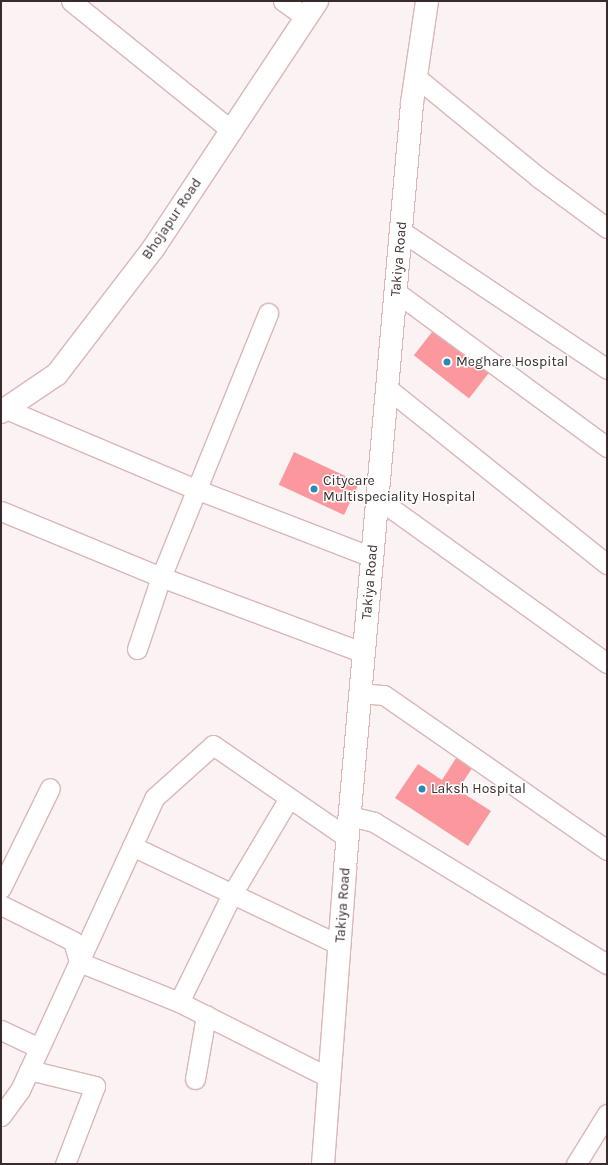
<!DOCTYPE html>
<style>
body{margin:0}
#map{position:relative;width:608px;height:1165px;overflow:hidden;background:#fbf3f3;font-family:Karla,sans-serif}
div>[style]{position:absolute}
.building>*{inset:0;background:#fb989e;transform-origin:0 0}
.roads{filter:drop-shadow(1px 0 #dab6b7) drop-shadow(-1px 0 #dab6b7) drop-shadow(0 1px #dab6b7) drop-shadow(0 -1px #dab6b7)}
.street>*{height:19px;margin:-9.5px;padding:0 9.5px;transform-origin:9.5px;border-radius:9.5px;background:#fff}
.secondary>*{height:22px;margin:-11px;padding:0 11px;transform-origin:11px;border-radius:11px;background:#fff}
.dots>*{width:11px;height:11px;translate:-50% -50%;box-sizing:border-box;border:2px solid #fff;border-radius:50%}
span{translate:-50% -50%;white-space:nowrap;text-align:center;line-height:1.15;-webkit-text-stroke:3px #fff;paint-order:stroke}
.street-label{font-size:14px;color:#392b2c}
.poi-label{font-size:14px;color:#392b2c}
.left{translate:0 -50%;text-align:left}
.frame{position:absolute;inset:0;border:2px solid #392b2c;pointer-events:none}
</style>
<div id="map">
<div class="building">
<i style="left:436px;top:327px;width:70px;height:36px;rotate:38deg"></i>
<i style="left:294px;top:452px;width:72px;height:36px;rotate:25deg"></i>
<i style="clip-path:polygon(458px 755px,474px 765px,458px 790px,491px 811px,468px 846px,395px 798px,418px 764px,442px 780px)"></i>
</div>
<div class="roads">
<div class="street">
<i style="left:71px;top:1px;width:207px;rotate:38.9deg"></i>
<i style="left:283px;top:1px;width:29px;rotate:35deg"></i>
<i style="left:416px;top:77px;width:158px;rotate:39.3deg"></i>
<i style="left:538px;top:177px;width:86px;rotate:36.5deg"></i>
<i style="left:401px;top:231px;width:248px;rotate:33.8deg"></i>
<i style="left:396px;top:292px;width:262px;rotate:36.3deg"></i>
<i style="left:387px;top:388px;width:282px;rotate:38.7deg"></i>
<i style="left:6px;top:409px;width:208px;rotate:22.9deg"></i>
<i style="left:198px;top:490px;width:186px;rotate:21.1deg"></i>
<i style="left:377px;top:498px;width:283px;rotate:35.7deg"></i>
<i style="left:1px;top:511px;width:173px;rotate:22.4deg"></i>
<i style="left:161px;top:577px;width:217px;rotate:20.5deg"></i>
<i style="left:137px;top:649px;width:76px;rotate:-71.6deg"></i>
<i style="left:161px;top:577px;width:285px;rotate:-67.9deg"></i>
<i style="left:360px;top:693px;width:24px;rotate:5deg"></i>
<i style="left:384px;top:695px;width:272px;rotate:34.8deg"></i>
<i style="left:289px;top:798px;width:112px;rotate:120.7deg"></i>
<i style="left:232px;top:894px;width:120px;rotate:116.1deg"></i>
<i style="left:179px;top:1002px;width:169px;rotate:26.7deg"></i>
<i style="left:350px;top:816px;width:25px;rotate:14deg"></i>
<i style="left:374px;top:822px;width:273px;rotate:31.4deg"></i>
<i style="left:132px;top:846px;width:230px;rotate:25.5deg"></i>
<i style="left:1px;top:888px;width:111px;rotate:-63.9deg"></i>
<i style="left:1px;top:905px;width:80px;rotate:26.6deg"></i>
<i style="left:73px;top:941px;width:22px;rotate:74deg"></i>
<i style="left:79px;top:962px;width:108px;rotate:21.8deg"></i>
<i style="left:1px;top:1030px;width:42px;rotate:25.3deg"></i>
<i style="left:29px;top:1070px;width:68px;rotate:13.6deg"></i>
<i style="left:95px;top:1086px;width:84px;rotate:111deg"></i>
<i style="left:195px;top:1079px;width:65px;rotate:-80.2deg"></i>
<i style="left:1px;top:1116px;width:32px;rotate:-54deg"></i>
<i style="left:20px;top:1090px;width:321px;rotate:-65.3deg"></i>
<i style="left:154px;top:798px;width:79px;rotate:-41.9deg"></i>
<i style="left:213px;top:745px;width:164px;rotate:34.6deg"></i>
<i style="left:576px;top:1164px;width:59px;rotate:-58.2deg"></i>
</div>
<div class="secondary">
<i style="left:1px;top:412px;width:68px;rotate:-34.2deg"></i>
<i style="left:57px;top:374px;width:158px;rotate:-52.5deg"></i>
<i style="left:153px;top:249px;width:297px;rotate:-56.5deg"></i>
<i style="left:323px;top:1164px;width:297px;rotate:-85.7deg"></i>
<i style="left:345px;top:868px;width:768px;rotate:-84.99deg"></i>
<i style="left:412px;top:103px;width:103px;rotate:-81.6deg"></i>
</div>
</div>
<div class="dots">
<i style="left:447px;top:362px;background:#2e88b5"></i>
<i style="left:314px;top:489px;background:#2e88b5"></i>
<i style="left:422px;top:789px;background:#2e88b5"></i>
</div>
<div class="street-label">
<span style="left:172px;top:219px;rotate:-56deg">Bhojapur Road</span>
<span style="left:399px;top:259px;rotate:-85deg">Takiya Road</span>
<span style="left:370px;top:582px;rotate:-85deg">Takiya Road</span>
<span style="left:343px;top:905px;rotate:-86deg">Takiya Road</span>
</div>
<div class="poi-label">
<span class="left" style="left:456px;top:362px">Meghare Hospital</span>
<span class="left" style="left:323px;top:489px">Citycare<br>Multispeciality Hospital</span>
<span class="left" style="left:431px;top:789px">Laksh Hospital</span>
</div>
<div class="frame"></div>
</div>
